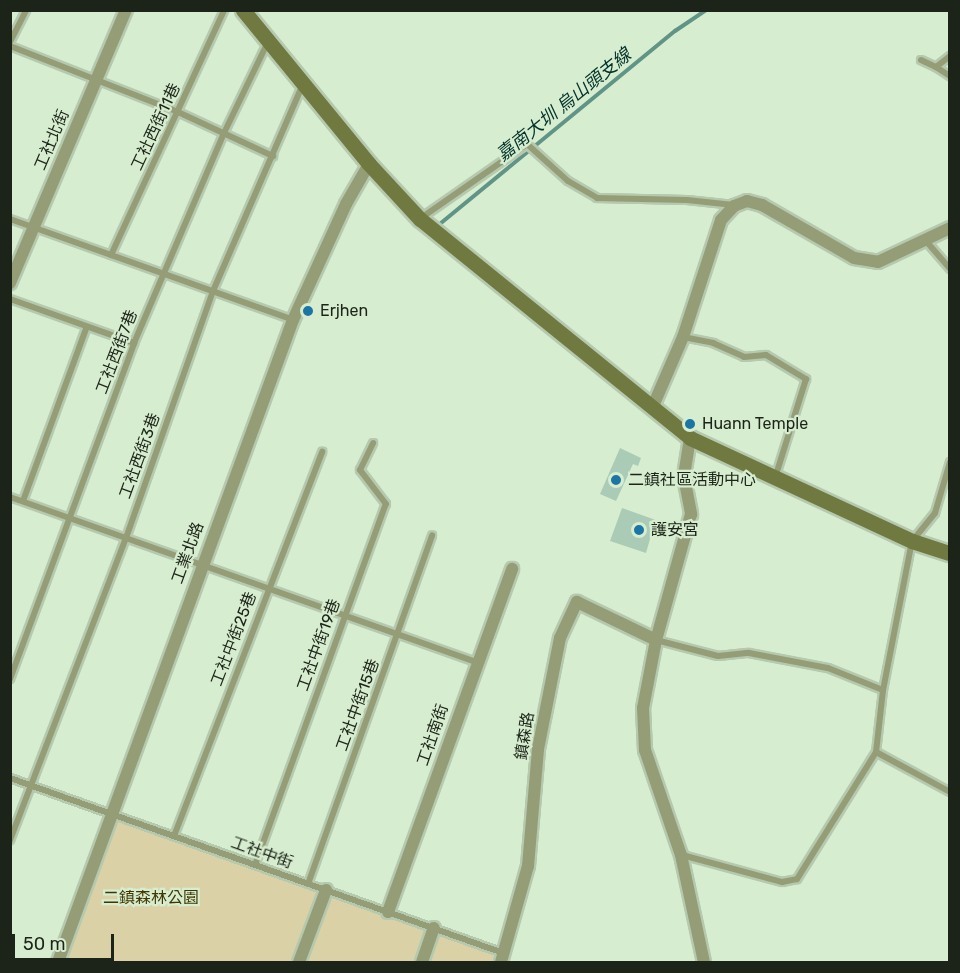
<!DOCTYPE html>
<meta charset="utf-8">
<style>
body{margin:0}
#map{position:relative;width:960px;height:973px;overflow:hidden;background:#d7edcf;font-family:Rubik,"Noto Sans TC",sans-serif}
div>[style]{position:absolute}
.green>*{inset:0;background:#dad1a6}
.stream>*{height:4px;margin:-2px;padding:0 2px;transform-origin:2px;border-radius:2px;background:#609487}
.building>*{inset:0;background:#aacbb6}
.roads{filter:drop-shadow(2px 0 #b5c9ae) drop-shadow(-2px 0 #b5c9ae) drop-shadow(0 2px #b5c9ae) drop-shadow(0 -2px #b5c9ae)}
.lane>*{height:6px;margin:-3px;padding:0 3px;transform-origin:3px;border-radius:3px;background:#959d77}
.street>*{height:12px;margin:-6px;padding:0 6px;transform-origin:6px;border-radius:6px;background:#959d77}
.secondary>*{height:15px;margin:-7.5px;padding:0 7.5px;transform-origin:7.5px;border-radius:7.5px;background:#707a40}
.dots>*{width:16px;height:16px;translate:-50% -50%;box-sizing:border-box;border:3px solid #d7edcf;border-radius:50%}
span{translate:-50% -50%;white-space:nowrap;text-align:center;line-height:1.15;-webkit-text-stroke:4.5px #d7edcf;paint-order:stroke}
.street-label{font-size:16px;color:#1c2419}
.poi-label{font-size:16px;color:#1c2419}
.left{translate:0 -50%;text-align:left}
.park-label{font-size:16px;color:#413600}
.water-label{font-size:18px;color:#00332b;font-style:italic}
.frame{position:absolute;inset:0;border:12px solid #1c2419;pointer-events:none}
.scale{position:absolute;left:12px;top:934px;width:102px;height:27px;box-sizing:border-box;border:3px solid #1c2419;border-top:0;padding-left:8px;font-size:18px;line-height:21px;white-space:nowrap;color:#1c2419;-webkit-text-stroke:4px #d7edcf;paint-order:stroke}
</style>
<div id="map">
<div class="green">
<i style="clip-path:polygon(110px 813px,504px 953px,500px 962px,57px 962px)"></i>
</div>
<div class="stream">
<i style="left:441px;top:223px;width:303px;rotate:-39.4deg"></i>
<i style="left:675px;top:31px;width:37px;rotate:-34deg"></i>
</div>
<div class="building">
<i style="clip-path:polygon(620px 448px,641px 458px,638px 466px,633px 464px,616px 501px,600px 494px)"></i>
<i style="clip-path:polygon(622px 508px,667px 524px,661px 531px,652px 532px,646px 553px,610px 541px)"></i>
</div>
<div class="roads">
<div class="lane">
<i style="left:10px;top:42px;width:36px;rotate:-63deg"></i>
<i style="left:10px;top:46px;width:180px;rotate:21.4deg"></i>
<i style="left:178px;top:112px;width:105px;rotate:24.9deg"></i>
<i style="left:921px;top:60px;width:17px;rotate:25deg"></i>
<i style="left:936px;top:67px;width:18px;rotate:-38deg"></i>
<i style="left:936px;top:67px;width:17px;rotate:33deg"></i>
<i style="left:421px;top:218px;width:129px;rotate:-34.9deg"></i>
<i style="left:527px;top:144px;width:55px;rotate:42.1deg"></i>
<i style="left:568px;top:181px;width:34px;rotate:30deg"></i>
<i style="left:597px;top:198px;width:90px;rotate:1.3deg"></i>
<i style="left:687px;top:200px;width:47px;rotate:6.1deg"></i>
<i style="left:10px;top:219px;width:300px;rotate:19.6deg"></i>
<i style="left:926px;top:241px;width:37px;rotate:49deg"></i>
<i style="left:111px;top:255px;width:270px;rotate:-65.2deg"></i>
<i style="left:10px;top:299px;width:132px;rotate:19.5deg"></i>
<i style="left:683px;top:337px;width:31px;rotate:11deg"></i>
<i style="left:713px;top:343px;width:34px;rotate:24deg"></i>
<i style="left:744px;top:357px;width:22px;rotate:-5deg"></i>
<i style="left:766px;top:355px;width:47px;rotate:31deg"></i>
<i style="left:806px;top:379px;width:101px;rotate:107.4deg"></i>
<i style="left:950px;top:462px;width:53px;rotate:106.4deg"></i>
<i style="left:935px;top:513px;width:36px;rotate:129deg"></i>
<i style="left:912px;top:541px;width:152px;rotate:101deg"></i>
<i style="left:883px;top:690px;width:62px;rotate:96.4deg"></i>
<i style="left:876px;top:752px;width:84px;rotate:28.4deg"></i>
<i style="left:10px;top:497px;width:494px;rotate:19.5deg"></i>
<i style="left:23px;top:501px;width:183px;rotate:-69.9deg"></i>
<i style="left:656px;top:640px;width:64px;rotate:14.5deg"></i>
<i style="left:718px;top:656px;width:31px;rotate:-6deg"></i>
<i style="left:749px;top:653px;width:80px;rotate:10.8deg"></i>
<i style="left:828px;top:668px;width:59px;rotate:21.8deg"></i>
<i style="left:10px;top:679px;width:358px;rotate:-69.7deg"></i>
<i style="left:134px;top:343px;width:226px;rotate:-66.8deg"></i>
<i style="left:223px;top:135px;width:103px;rotate:-64.2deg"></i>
<i style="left:10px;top:778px;width:523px;rotate:19.54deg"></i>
<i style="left:174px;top:836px;width:412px;rotate:-68.9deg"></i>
<i style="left:10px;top:840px;width:324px;rotate:-69deg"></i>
<i style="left:126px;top:538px;width:262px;rotate:-70.6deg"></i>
<i style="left:213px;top:291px;width:223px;rotate:-66.5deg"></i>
<i style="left:682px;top:855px;width:104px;rotate:15.1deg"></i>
<i style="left:782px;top:882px;width:15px;rotate:-11deg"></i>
<i style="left:797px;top:879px;width:150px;rotate:-58.1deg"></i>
<i style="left:255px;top:865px;width:384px;rotate:-70.1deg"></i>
<i style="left:386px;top:504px;width:43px;rotate:-127.4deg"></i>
<i style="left:360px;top:470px;width:30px;rotate:-64deg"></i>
<i style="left:308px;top:884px;width:370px;rotate:-70.4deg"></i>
</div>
<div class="street">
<i style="left:10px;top:283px;width:297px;rotate:-67deg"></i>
<i style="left:653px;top:406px;width:75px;rotate:-66.5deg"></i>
<i style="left:683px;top:337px;width:123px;rotate:-72deg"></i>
<i style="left:721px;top:220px;width:19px;rotate:-47deg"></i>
<i style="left:734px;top:206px;width:14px;rotate:-21deg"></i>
<i style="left:747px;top:201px;width:16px;rotate:15deg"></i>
<i style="left:762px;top:205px;width:106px;rotate:29.9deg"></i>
<i style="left:854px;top:258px;width:24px;rotate:9deg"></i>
<i style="left:878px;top:262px;width:80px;rotate:-25.3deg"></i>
<i style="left:690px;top:438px;width:39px;rotate:99deg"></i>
<i style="left:684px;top:477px;width:38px;rotate:79deg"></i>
<i style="left:691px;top:514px;width:131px;rotate:105.5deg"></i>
<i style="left:656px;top:640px;width:69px;rotate:100.8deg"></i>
<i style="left:643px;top:708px;width:42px;rotate:87.3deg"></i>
<i style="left:645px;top:750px;width:111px;rotate:71.1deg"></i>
<i style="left:681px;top:855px;width:109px;rotate:77.9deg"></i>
<i style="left:388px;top:912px;width:365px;rotate:-70.1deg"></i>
<i style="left:58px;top:962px;width:684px;rotate:-69.9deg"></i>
<i style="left:293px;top:320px;width:128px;rotate:-65.4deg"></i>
<i style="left:346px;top:204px;width:46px;rotate:-60.1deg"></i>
<i style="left:299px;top:962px;width:77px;rotate:-69.4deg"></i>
<i style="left:422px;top:962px;width:36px;rotate:-71deg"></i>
<i style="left:501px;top:962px;width:100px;rotate:-74.3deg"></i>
<i style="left:528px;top:866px;width:117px;rotate:-85.1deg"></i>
<i style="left:538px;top:749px;width:113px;rotate:-78.8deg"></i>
<i style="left:560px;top:638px;width:40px;rotate:-65deg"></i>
<i style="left:577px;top:602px;width:88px;rotate:25.7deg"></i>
</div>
<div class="secondary">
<i style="left:243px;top:10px;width:199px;rotate:50.7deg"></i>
<i style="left:369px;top:164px;width:75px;rotate:47.2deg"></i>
<i style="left:420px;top:219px;width:348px;rotate:39deg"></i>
<i style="left:690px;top:438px;width:245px;rotate:24.9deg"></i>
<i style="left:912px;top:541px;width:40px;rotate:18deg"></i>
</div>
</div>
<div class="dots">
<i style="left:308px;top:311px;background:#1c76a5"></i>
<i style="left:690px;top:424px;background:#1c76a5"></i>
<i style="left:616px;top:480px;background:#1c76a5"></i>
<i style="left:639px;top:530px;background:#1c76a5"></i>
</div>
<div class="street-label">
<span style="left:156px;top:127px;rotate:-65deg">工社西街11巷</span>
<span style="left:52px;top:140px;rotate:-67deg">工社北街</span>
<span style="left:117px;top:352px;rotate:-69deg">工社西街7巷</span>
<span style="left:140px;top:456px;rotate:-70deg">工社西街3巷</span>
<span style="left:188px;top:553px;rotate:-70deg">工業北路</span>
<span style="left:234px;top:639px;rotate:-69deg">工社中街25巷</span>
<span style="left:319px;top:645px;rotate:-70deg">工社中街19巷</span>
<span style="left:358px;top:705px;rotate:-70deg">工社中街15巷</span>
<span style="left:433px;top:735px;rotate:-71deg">工社南街</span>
<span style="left:525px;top:736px;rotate:-81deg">鎮森路</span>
<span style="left:262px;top:853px;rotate:20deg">工社中街</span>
</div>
<div class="poi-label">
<span class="left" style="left:320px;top:311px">Erjhen</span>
<span class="left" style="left:702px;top:424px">Huann Temple</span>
<span class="left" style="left:628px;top:480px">二鎮社區活動中心</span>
<span class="left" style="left:651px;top:530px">護安宮</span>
</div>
<div class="park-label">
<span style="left:151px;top:898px">二鎮森林公園</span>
</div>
<div class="water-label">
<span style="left:564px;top:105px;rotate:-39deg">嘉南大圳 烏山頭支線</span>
</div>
<div class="frame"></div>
<div class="scale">50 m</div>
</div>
